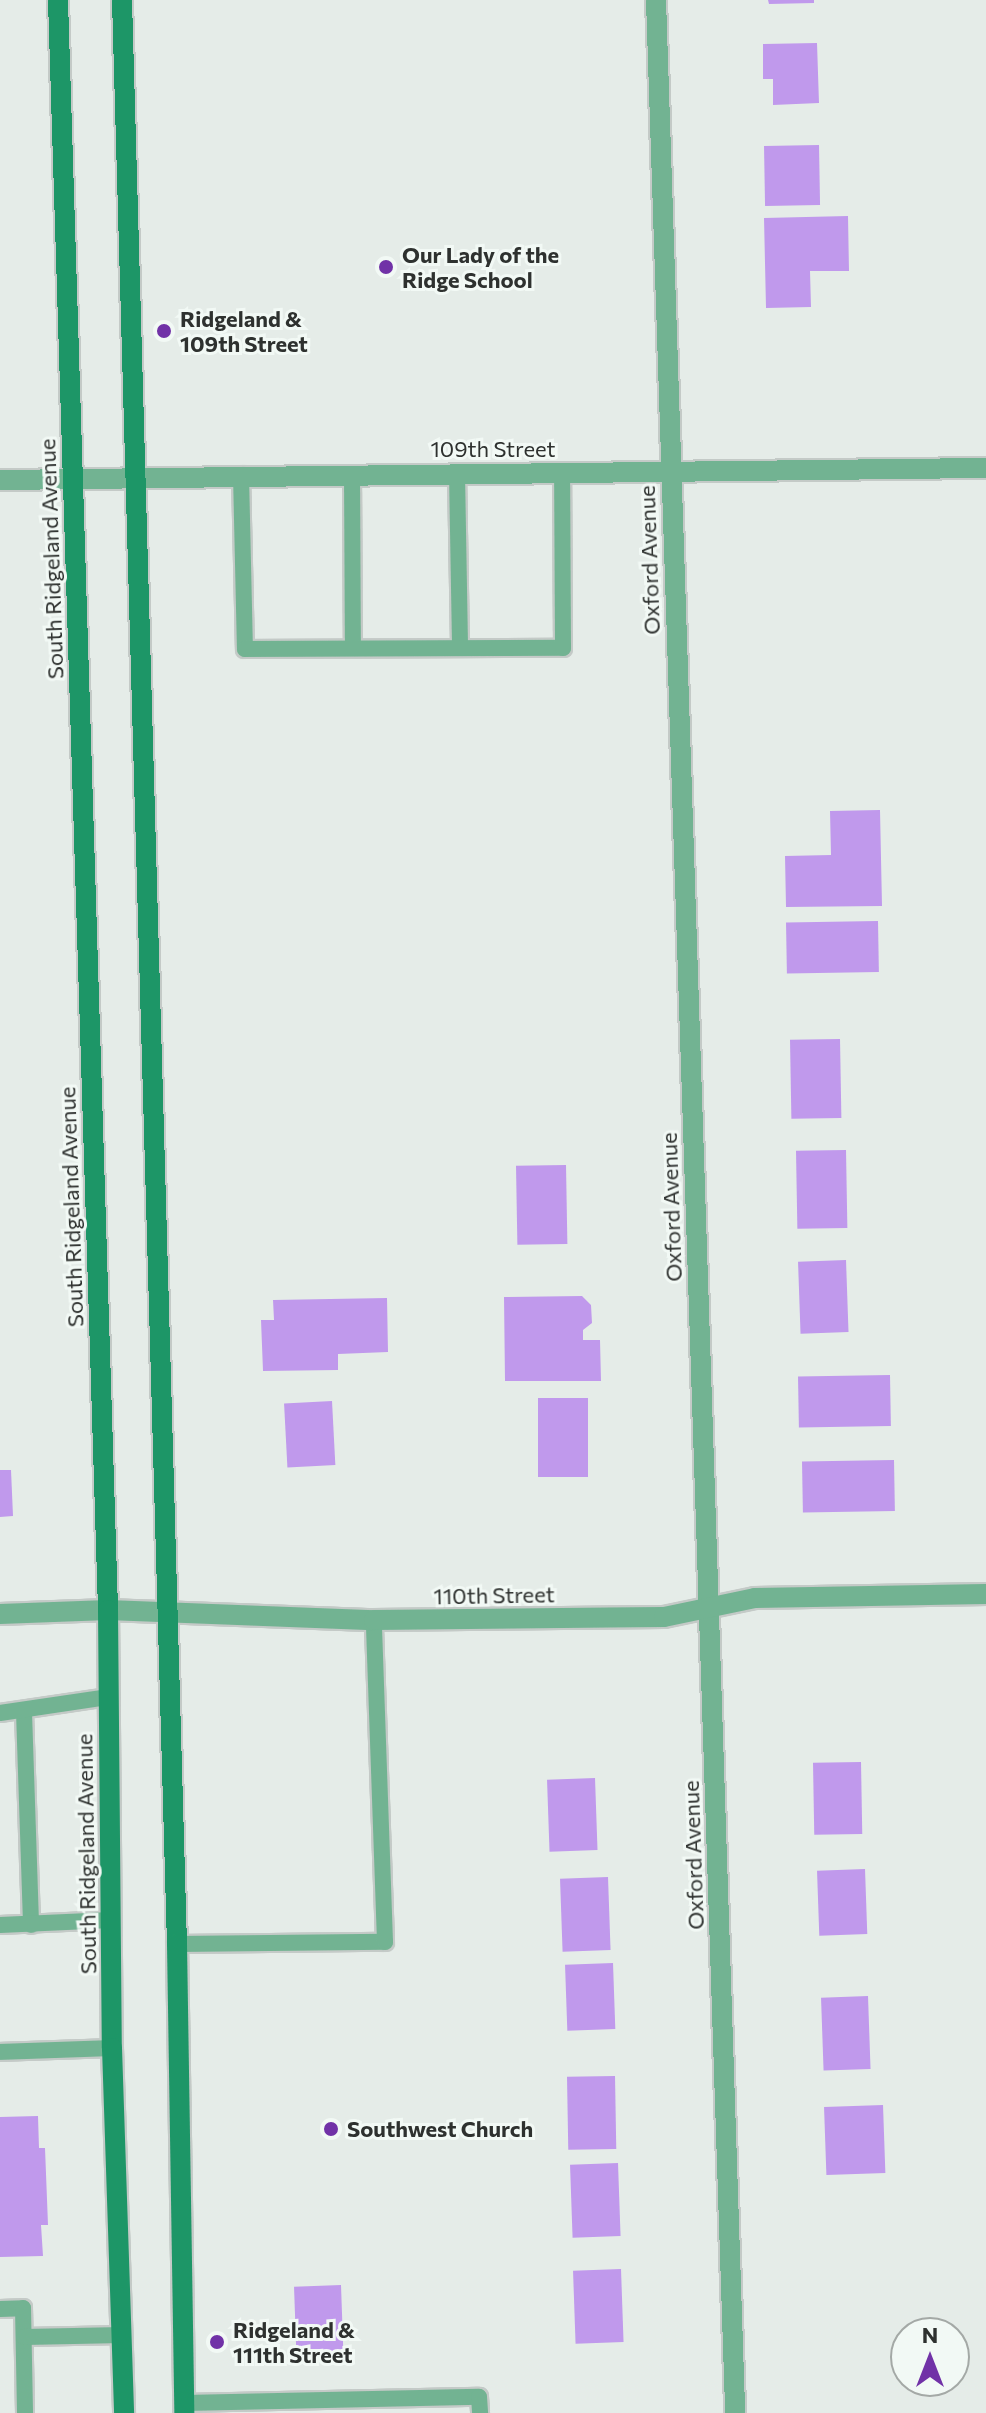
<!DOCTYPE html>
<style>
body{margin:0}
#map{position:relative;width:986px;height:2413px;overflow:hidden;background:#e5ece8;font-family:Commissioner,sans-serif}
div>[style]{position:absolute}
.building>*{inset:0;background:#c099ec;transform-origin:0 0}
.roads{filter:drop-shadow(2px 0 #c4cac7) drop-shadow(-2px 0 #c4cac7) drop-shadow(0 2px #c4cac7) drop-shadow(0 -2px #c4cac7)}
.service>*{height:16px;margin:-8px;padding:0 8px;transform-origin:8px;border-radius:8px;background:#72b392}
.minor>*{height:20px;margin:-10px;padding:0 10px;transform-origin:10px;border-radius:10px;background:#72b392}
.secondary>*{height:20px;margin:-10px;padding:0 10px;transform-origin:10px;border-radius:10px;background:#1d9667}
.dots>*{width:22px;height:22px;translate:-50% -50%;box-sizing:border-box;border:4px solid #f2f9f5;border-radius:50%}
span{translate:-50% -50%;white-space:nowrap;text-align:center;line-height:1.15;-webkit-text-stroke:6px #f2f9f5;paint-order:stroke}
.poi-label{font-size:22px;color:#2e312f;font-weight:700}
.left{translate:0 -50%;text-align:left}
.street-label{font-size:22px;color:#2e312f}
.north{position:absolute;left:890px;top:2317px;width:80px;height:80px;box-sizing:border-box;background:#f2f9f5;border:2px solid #a4a9a6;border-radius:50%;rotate:0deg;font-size:22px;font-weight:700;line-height:32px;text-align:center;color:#2e312f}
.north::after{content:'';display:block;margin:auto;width:28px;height:36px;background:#7132a7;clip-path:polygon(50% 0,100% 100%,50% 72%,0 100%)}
</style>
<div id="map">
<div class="building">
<i style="clip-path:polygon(768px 0,814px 0,814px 3px,769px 4px)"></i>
<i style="clip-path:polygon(817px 43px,819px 103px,773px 105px,773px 79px,763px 79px,763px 44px)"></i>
<i style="left:819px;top:145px;width:60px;height:55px;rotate:89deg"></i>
<i style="clip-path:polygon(848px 216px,849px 271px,810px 271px,811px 307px,766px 308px,764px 218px)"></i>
<i style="clip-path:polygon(880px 810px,882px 906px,786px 907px,785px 856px,831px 855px,830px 811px)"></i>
<i style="left:878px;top:921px;width:51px;height:92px;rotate:89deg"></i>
<i style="left:840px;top:1039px;width:79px;height:50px;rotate:89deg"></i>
<i style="left:846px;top:1150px;width:78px;height:50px;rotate:89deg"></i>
<i style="left:566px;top:1165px;width:79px;height:50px;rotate:89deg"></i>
<i style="left:846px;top:1260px;width:72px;height:48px;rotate:88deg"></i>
<i style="clip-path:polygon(582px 1296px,591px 1305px,592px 1323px,583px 1330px,583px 1340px,600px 1340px,601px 1381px,505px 1381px,504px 1297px)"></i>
<i style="clip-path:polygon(387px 1298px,388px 1352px,338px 1354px,338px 1370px,263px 1371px,261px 1320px,274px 1320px,273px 1300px)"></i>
<i style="left:890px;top:1375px;width:51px;height:92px;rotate:89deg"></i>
<i style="left:538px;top:1398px;width:50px;height:79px"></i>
<i style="left:332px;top:1401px;width:64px;height:48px;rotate:87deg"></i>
<i style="left:894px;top:1460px;width:51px;height:92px;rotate:89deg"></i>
<i style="clip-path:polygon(0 1470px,11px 1470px,13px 1516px,0 1517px)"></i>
<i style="left:861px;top:1762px;width:72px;height:48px;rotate:89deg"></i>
<i style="left:595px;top:1778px;width:72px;height:48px;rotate:88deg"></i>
<i style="left:865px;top:1869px;width:65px;height:48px;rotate:88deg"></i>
<i style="left:608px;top:1877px;width:73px;height:48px;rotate:88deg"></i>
<i style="left:613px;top:1963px;width:66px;height:48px;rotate:88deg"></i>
<i style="left:868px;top:1996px;width:73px;height:47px;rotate:88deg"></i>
<i style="left:615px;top:2076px;width:73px;height:48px;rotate:89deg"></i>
<i style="left:883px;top:2105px;width:68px;height:59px;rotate:88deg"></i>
<i style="clip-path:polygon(38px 2116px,39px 2148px,45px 2148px,48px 2225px,41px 2225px,43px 2256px,0 2257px,0 2117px)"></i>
<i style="left:618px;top:2163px;width:73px;height:48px;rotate:88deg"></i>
<i style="left:621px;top:2269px;width:73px;height:48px;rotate:88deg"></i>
<i style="left:341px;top:2285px;width:72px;height:47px;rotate:88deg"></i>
</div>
<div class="roads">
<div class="service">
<i style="left:457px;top:473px;width:174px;rotate:89deg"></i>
<i style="left:352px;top:474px;width:174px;rotate:89.7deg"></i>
<i style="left:241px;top:475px;width:174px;rotate:88.7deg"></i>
<i style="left:245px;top:649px;width:318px;rotate:-0.2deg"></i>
<i style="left:563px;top:648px;width:175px;rotate:-90.3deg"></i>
<i style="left:24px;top:1712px;width:213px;rotate:88.1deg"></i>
<i style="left:0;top:1713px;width:110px;rotate:-8.4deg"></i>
<i style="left:0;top:1925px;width:111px;rotate:-2.6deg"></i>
<i style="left:177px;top:1944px;width:208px;rotate:-0.6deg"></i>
<i style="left:385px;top:1942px;width:322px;rotate:-92deg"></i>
<i style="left:0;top:2052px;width:112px;rotate:-2deg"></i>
<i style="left:0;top:2309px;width:23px;rotate:-2deg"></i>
<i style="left:23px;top:2308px;width:105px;rotate:88.9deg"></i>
<i style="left:24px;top:2337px;width:99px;rotate:-1.2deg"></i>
<i style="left:184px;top:2403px;width:295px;rotate:-1.2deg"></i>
<i style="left:479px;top:2397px;width:16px;rotate:86deg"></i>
</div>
<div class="minor">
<i style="left:656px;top:0;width:2414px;rotate:88.12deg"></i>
<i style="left:0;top:480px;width:986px;rotate:-0.7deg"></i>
<i style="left:0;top:1614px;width:108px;rotate:-2.1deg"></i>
<i style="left:108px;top:1610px;width:266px;rotate:2.2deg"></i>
<i style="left:374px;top:1620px;width:290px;rotate:-0.6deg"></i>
<i style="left:664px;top:1617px;width:93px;rotate:-11.8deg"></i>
<i style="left:755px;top:1598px;width:231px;rotate:-1deg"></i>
</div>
<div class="secondary">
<i style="left:58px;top:0;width:1611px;rotate:88.22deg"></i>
<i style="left:108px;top:1610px;width:438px;rotate:89.5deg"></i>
<i style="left:112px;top:2048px;width:365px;rotate:88.1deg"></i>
<i style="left:122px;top:0;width:1945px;rotate:88.38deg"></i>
<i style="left:177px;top:1944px;width:469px;rotate:89.1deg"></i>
</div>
</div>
<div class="dots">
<i style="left:386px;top:267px;background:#7132a7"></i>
<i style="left:164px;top:331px;background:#7132a7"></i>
<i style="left:331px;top:2129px;background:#7132a7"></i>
<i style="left:217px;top:2342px;background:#7132a7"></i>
</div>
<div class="poi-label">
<span class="left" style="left:402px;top:267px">Our Lady of the<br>Ridge School</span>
<span class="left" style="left:180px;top:331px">Ridgeland &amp;<br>109th Street</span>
<span class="left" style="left:347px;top:2129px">Southwest Church</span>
<span class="left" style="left:233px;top:2342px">Ridgeland &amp;<br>111th Street</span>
</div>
<div class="street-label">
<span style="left:493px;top:449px">109th Street</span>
<span style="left:51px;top:559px;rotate:-92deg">South Ridgeland Avenue</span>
<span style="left:649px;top:560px;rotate:-92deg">Oxford Avenue</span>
<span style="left:71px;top:1207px;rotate:-92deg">South Ridgeland Avenue</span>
<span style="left:671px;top:1207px;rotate:-92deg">Oxford Avenue</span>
<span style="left:494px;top:1595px;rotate:-1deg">110th Street</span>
<span style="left:86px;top:1854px;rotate:-91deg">South Ridgeland Avenue</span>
<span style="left:693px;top:1855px;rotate:-92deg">Oxford Avenue</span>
</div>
<div class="north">N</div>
</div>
